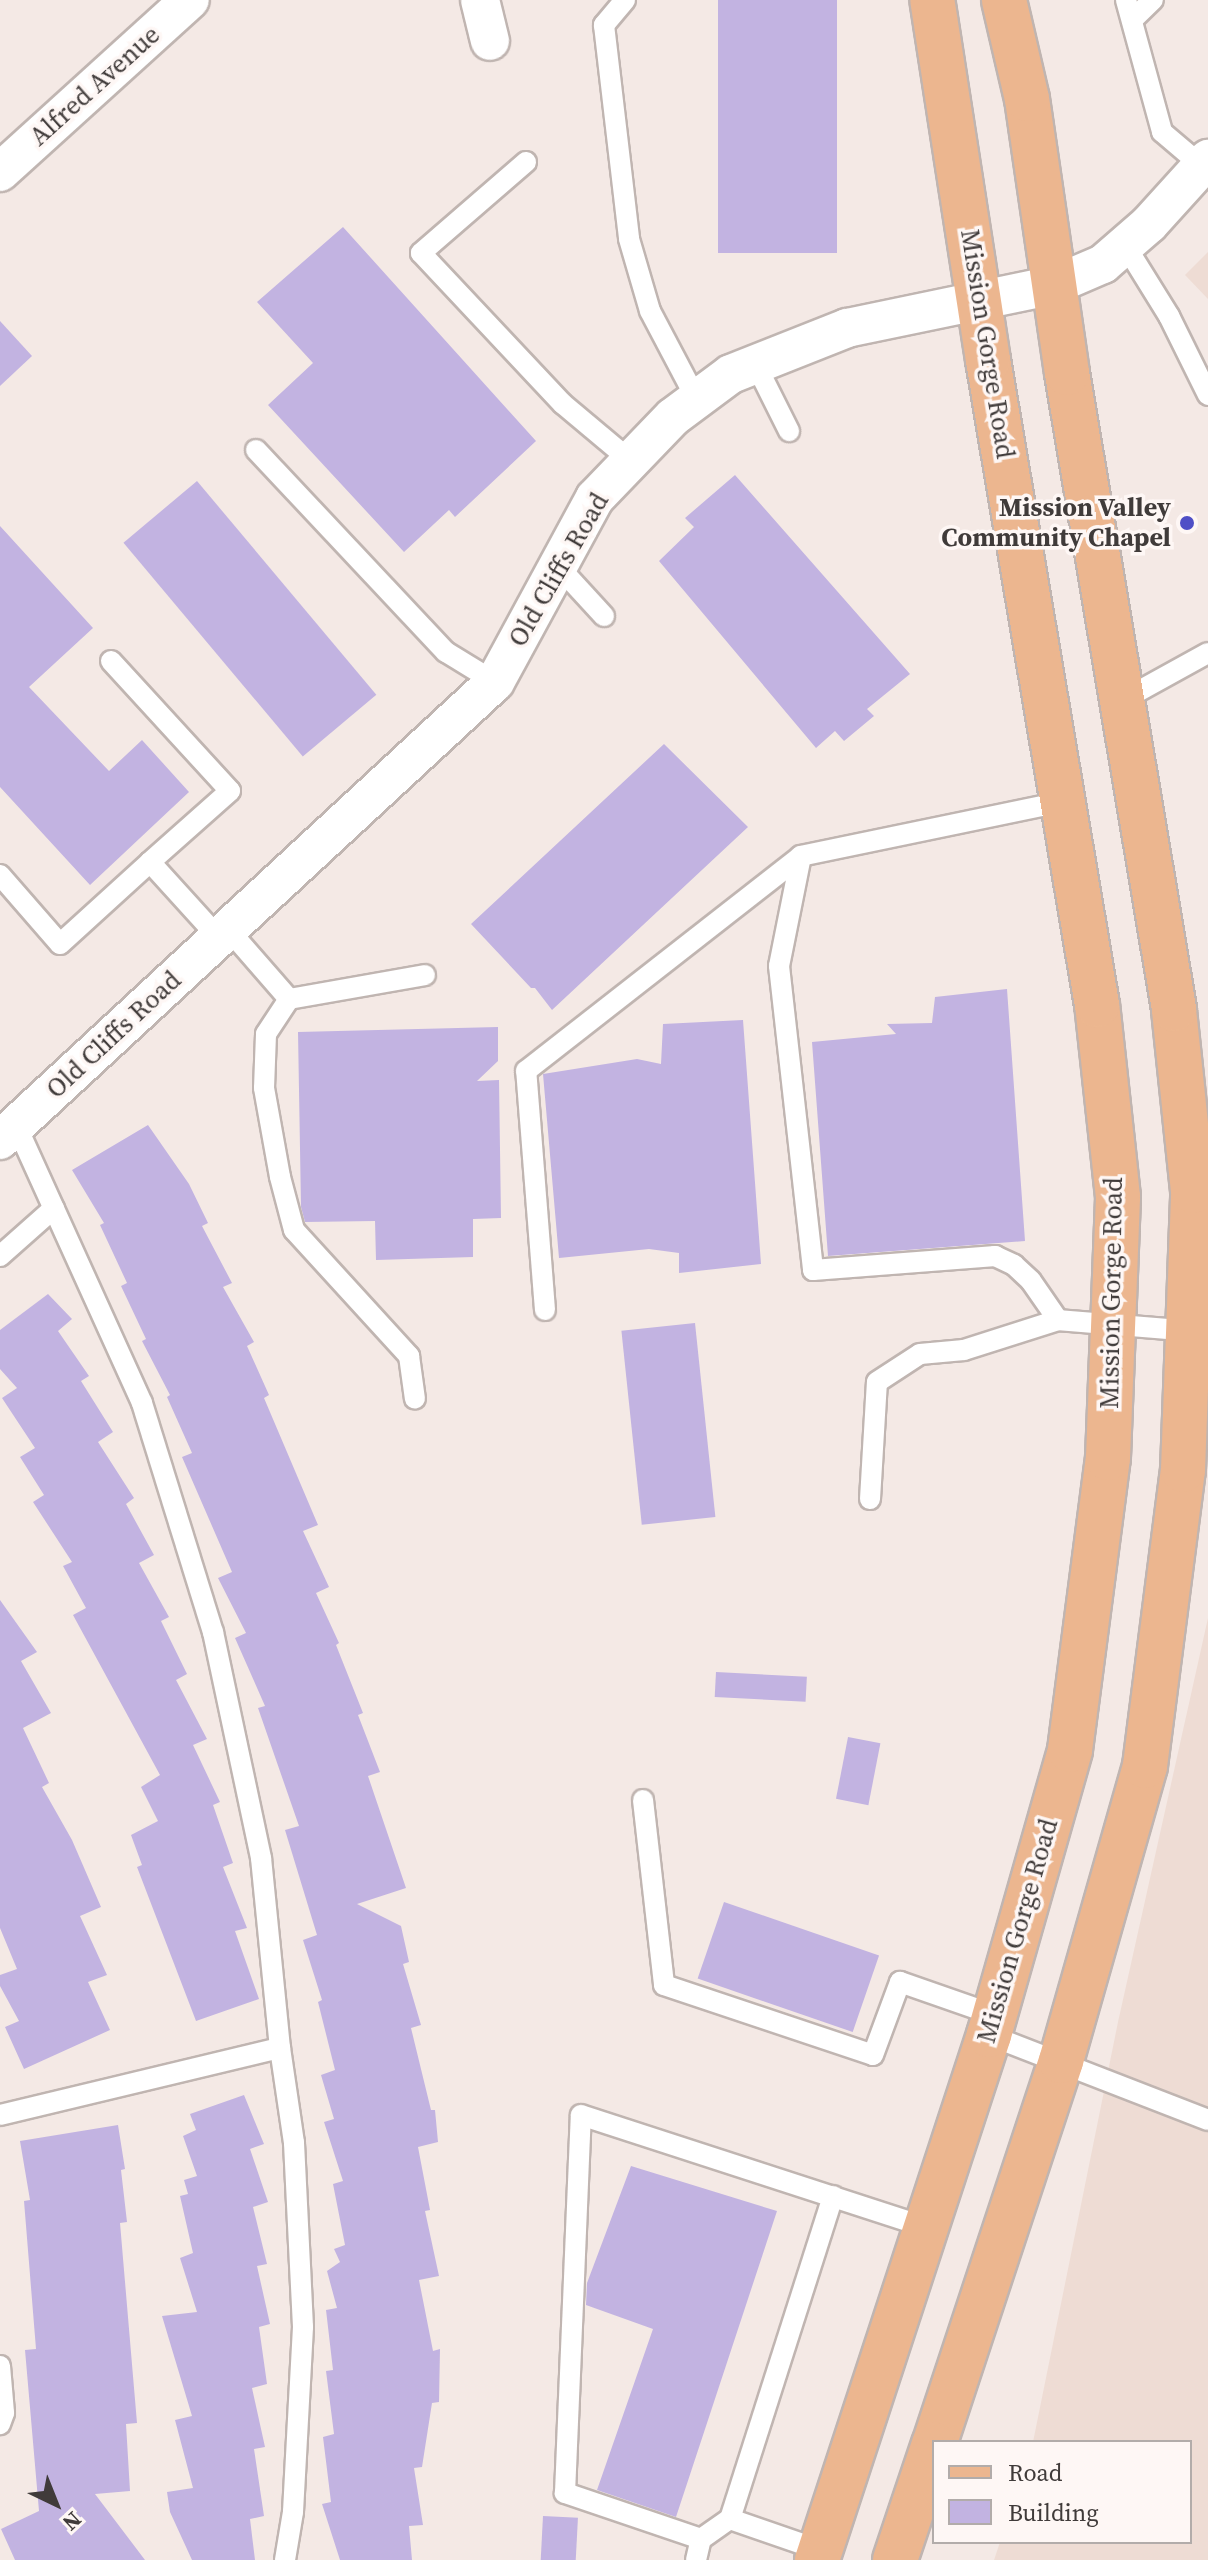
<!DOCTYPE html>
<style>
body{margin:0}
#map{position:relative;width:1208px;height:2560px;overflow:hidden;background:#f4e9e5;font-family:"Source Serif 4",serif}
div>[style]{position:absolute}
.built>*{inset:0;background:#eedcd4}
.building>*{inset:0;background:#c2b3e1;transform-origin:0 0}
.roads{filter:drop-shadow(2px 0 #c0b5b1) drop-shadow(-2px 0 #c0b5b1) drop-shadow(0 2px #c0b5b1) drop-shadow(0 -2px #c0b5b1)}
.service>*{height:20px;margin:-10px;padding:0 10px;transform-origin:10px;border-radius:10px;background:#fff}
.minor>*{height:38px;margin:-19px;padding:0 19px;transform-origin:19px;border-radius:19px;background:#fff}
.primary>*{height:44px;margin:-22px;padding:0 22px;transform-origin:22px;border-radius:22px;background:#ecb68f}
.dots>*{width:22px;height:22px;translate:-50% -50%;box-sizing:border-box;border:4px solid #fef7f5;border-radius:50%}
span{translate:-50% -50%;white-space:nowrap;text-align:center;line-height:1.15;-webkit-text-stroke:7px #fef7f5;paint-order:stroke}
.street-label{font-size:26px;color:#403b3a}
.poi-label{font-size:26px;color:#403b3a;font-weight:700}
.right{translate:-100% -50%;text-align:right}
.legend{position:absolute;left:932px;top:2440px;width:260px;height:104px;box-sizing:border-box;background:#fef7f5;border:2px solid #b2acaa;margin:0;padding:10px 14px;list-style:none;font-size:24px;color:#403b3a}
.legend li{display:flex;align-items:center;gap:16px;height:40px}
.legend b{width:40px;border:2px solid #b2acaa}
.north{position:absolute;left:16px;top:2464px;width:80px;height:80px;-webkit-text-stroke:6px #fef7f5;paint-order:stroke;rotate:137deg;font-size:22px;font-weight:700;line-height:32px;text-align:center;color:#403b3a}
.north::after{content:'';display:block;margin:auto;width:28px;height:36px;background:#403b3a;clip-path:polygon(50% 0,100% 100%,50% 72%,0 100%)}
</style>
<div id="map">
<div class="built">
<i style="clip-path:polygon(1208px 252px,1208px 299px,1185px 275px)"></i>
<i style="clip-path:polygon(1208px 1618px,1208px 2560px,994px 2560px,1000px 2542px,1190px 2542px,1190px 2442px,1033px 2442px,1118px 2022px)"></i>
</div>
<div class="building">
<i style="left:718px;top:0;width:119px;height:253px"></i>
<i style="clip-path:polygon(343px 227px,536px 441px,455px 517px,449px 510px,404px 552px,268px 405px,313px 363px,257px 302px)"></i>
<i style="clip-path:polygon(0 321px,32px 356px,0 386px)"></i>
<i style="clip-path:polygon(735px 475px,910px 674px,867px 709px,874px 716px,844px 741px,835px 731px,816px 748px,659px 561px,694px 527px,685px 518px)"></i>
<i style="left:197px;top:481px;width:279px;height:96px;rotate:50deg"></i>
<i style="clip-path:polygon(0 526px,93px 628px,29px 687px,109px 771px,142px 740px,189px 792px,90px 885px,0 787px)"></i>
<i style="clip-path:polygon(664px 744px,748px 827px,552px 1010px,535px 988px,531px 988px,471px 924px)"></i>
<i style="clip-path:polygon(1007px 989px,1025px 1241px,828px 1256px,812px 1042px,896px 1034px,887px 1024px,932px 1023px,935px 997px)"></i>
<i style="clip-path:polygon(743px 1020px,761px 1264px,679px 1273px,679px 1253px,649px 1249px,559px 1258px,543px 1074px,637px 1059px,661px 1064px,663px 1024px)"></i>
<i style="clip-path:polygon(498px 1027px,498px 1061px,477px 1081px,499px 1080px,501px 1218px,473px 1219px,473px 1257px,376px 1260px,375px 1221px,305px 1222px,301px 1207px,298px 1032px)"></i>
<i style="clip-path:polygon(148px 1125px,189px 1184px,208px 1223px,202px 1226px,232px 1283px,223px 1287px,254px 1342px,247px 1346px,269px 1395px,264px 1398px,318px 1525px,303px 1531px,329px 1587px,316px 1593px,339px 1643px,336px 1645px,363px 1713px,358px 1715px,380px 1772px,368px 1776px,406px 1888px,357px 1904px,401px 1926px,409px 1962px,403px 1964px,421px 2025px,411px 2028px,431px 2110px,435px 2110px,438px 2142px,418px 2147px,430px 2210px,425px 2211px,439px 2276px,419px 2280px,433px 2351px,440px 2349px,439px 2402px,432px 2403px,422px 2467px,414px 2468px,423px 2525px,409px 2526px,412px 2560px,340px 2560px,322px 2504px,331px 2502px,323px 2437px,334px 2434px,326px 2371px,333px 2370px,326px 2310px,337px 2308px,327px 2271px,340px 2262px,334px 2249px,345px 2245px,333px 2184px,343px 2181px,324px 2122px,334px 2119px,321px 2075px,335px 2070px,318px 2002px,322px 2000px,303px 1940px,317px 1935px,285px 1830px,299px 1826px,258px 1708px,265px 1706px,235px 1638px,246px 1633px,218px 1578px,232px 1572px,182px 1457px,192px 1453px,167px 1397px,170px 1395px,142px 1341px,146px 1339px,121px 1286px,127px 1283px,100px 1225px,104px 1223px,72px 1170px)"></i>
<i style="clip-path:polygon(48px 1294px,72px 1319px,58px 1331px,89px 1376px,81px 1381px,113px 1432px,98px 1442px,134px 1498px,126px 1504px,154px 1555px,139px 1563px,169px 1617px,161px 1621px,187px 1674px,176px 1680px,207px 1739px,193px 1745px,220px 1802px,213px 1805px,233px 1863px,223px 1867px,247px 1928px,235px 1931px,259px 1999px,196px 2021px,137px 1867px,142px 1865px,131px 1835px,158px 1821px,141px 1787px,160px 1775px,73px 1615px,86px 1608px,63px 1566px,72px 1562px,33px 1502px,44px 1495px,20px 1457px,35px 1448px,2px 1398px,17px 1388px,0 1369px,0 1330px)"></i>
<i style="left:695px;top:1323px;width:195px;height:74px;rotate:84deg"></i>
<i style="clip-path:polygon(0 1600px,37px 1652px,21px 1661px,51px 1713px,23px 1728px,49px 1783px,42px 1787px,72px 1840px,101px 1907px,80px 1916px,107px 1975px,88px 1982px,110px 2030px,24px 2069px,5px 2027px,19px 2021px,0 1986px,0 1975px,17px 1969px,0 1928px)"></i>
<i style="left:716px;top:1672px;width:91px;height:25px;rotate:3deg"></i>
<i style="left:848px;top:1737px;width:33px;height:63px;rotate:11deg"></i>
<i style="left:724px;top:1902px;width:164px;height:81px;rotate:19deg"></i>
<i style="clip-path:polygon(244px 2095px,264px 2144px,250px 2149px,268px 2202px,253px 2207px,267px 2264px,257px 2266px,270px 2324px,259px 2327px,267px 2384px,252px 2388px,265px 2447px,254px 2449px,264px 2516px,250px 2519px,255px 2560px,192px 2560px,170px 2512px,167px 2492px,193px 2488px,175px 2420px,192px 2416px,162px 2316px,197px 2312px,180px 2258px,193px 2253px,180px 2196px,188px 2194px,184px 2180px,197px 2176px,183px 2136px,196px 2130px,190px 2114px)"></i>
<i style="clip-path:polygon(118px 2125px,125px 2169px,121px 2170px,127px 2222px,120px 2223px,137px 2423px,126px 2424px,130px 2491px,95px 2494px,145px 2560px,15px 2560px,1px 2529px,39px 2511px,25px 2350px,36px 2349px,24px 2201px,30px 2200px,20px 2141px)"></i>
<i style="clip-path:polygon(631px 2166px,777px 2211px,676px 2517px,597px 2490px,653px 2329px,586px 2305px,587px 2283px)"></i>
<i style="left:543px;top:2516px;width:35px;height:44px;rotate:3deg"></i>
</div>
<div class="roads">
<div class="service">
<i style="left:625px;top:0;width:33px;rotate:130deg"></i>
<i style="left:604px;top:25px;width:215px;rotate:83.3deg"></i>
<i style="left:629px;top:239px;width:75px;rotate:73.7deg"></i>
<i style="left:650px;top:311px;width:101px;rotate:62.2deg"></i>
<i style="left:1126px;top:0;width:137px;rotate:74.7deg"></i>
<i style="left:1162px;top:132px;width:52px;rotate:40.4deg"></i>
<i style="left:1132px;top:20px;width:29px;rotate:-44deg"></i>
<i style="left:526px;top:162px;width:139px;rotate:139.1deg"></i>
<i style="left:421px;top:253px;width:207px;rotate:46.8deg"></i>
<i style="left:563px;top:404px;width:89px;rotate:40deg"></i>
<i style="left:1125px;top:245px;width:84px;rotate:58.2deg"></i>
<i style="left:1169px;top:316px;width:88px;rotate:63.7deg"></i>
<i style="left:756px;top:365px;width:74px;rotate:63.4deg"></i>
<i style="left:256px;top:450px;width:277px;rotate:46.8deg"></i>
<i style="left:446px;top:652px;width:57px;rotate:31.5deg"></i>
<i style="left:558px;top:566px;width:68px;rotate:47.4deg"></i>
<i style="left:111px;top:661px;width:176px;rotate:47.5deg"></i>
<i style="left:230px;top:791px;width:107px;rotate:138.4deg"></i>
<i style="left:1121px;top:701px;width:99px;rotate:-28.9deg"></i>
<i style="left:1061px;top:802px;width:266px;rotate:168.3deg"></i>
<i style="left:801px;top:856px;width:112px;rotate:101.3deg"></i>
<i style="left:779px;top:966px;width:306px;rotate:83.6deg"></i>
<i style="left:813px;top:1270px;width:183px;rotate:-4.4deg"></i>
<i style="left:995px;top:1256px;width:21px;rotate:25deg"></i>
<i style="left:1014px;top:1265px;width:23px;rotate:43deg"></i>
<i style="left:1031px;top:1281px;width:47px;rotate:55.3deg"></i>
<i style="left:1058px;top:1320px;width:134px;rotate:4.7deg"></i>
<i style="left:0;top:875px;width:91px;rotate:49deg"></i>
<i style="left:60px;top:944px;width:122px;rotate:-42.3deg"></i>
<i style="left:150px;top:862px;width:103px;rotate:47.8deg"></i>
<i style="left:228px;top:929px;width:93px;rotate:48.9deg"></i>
<i style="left:289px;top:999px;width:42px;rotate:123.3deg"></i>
<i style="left:266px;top:1034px;width:54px;rotate:92.1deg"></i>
<i style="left:264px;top:1088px;width:90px;rotate:79.8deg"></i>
<i style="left:280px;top:1177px;width:55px;rotate:75.2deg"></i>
<i style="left:294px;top:1230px;width:171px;rotate:47.6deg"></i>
<i style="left:409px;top:1356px;width:43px;rotate:82.1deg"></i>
<i style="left:289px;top:999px;width:138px;rotate:-10deg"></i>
<i style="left:16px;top:1125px;width:305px;rotate:65.6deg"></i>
<i style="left:142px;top:1403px;width:240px;rotate:72.8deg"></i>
<i style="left:213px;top:1632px;width:231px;rotate:78deg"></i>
<i style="left:261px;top:1858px;width:191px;rotate:84.3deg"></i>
<i style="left:280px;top:2048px;width:96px;rotate:81.6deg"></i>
<i style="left:294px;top:2143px;width:184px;rotate:87.2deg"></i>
<i style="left:303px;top:2327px;width:185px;rotate:93.1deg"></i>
<i style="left:293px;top:2512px;width:49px;rotate:99.5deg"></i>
<i style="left:0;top:1256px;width:72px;rotate:-41.6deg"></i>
<i style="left:545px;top:1310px;width:240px;rotate:-94.5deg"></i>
<i style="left:526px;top:1071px;width:349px;rotate:-38deg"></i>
<i style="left:870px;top:1499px;width:117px;rotate:-86.6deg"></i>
<i style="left:877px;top:1382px;width:51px;rotate:-33.1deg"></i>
<i style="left:920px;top:1354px;width:44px;rotate:-5.2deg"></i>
<i style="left:964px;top:1350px;width:99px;rotate:-17.7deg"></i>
<i style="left:643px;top:1800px;width:186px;rotate:83.5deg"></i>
<i style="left:664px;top:1985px;width:220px;rotate:18.5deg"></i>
<i style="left:873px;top:2055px;width:78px;rotate:-69.7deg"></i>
<i style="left:900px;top:1982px;width:101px;rotate:19.2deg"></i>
<i style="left:989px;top:2035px;width:235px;rotate:21.2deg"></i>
<i style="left:0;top:2115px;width:288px;rotate:-13.5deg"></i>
<i style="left:0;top:2366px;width:47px;rotate:85.1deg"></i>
<i style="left:4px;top:2413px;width:12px;rotate:110deg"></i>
<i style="left:730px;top:2519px;width:339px;rotate:-72.3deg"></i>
<i style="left:701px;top:2539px;width:35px;rotate:-35deg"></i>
<i style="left:730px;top:2519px;width:95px;rotate:19deg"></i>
<i style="left:696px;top:2560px;width:22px;rotate:-77deg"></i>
<i style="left:701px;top:2539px;width:144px;rotate:-161.3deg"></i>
<i style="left:565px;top:2493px;width:378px;rotate:-87.6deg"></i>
<i style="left:581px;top:2115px;width:363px;rotate:18deg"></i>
</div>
<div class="minor">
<i style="left:480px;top:0;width:42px;rotate:76.3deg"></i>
<i style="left:0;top:172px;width:256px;rotate:-42.2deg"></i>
<i style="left:0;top:1140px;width:674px;rotate:-42.78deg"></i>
<i style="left:495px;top:682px;width:209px;rotate:-61.5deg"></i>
<i style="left:595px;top:498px;width:112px;rotate:-46.1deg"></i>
<i style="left:673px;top:417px;width:72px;rotate:-36.6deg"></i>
<i style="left:731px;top:374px;width:125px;rotate:-21.6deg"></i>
<i style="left:847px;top:328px;width:211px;rotate:-11.7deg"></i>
<i style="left:1054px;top:285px;width:53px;rotate:-23.2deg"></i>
<i style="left:1103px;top:264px;width:61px;rotate:-41deg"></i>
<i style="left:1149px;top:224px;width:88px;rotate:-47.8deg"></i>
</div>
<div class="primary">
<i style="left:935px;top:2442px;width:401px;rotate:-71.7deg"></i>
<i style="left:1061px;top:2061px;width:307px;rotate:-74.1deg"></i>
<i style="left:1145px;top:1766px;width:298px;rotate:-82.7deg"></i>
<i style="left:1183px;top:1470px;width:279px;rotate:-87.9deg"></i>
<i style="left:1193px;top:1191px;width:183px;rotate:-96deg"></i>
<i style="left:1174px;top:1009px;width:645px;rotate:-99.55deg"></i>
<i style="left:1067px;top:373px;width:277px;rotate:-98.3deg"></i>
<i style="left:1027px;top:99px;width:102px;rotate:-103.1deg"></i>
<i style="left:817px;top:2560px;width:552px;rotate:-71.86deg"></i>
<i style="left:989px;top:2035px;width:296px;rotate:-74.1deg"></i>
<i style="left:1070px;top:1750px;width:294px;rotate:-82.6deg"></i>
<i style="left:1108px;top:1458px;width:261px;rotate:-87.8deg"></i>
<i style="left:1118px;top:1197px;width:193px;rotate:-96.2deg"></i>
<i style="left:1097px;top:1005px;width:654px;rotate:-99.59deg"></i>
<i style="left:988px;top:360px;width:364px;rotate:-98.8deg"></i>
<i style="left:895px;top:2560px;width:122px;rotate:-71.4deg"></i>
</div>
</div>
<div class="dots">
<i style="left:1187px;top:523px;background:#4f4fc6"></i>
</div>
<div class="street-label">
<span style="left:95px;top:86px;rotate:-42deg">Alfred Avenue</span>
<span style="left:987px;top:344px;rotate:81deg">Mission Gorge Road</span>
<span style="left:559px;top:570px;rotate:-60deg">Old Cliffs Road</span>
<span style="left:114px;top:1035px;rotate:-43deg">Old Cliffs Road</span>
<span style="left:1112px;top:1293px;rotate:-89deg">Mission Gorge Road</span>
<span style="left:1018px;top:1931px;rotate:-74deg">Mission Gorge Road</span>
</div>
<div class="poi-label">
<span class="right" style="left:1171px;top:523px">Mission Valley<br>Community Chapel</span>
</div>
<ul class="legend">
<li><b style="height:10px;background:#ecb68f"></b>Road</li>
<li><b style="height:22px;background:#c2b3e1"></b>Building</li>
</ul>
<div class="north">N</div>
</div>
